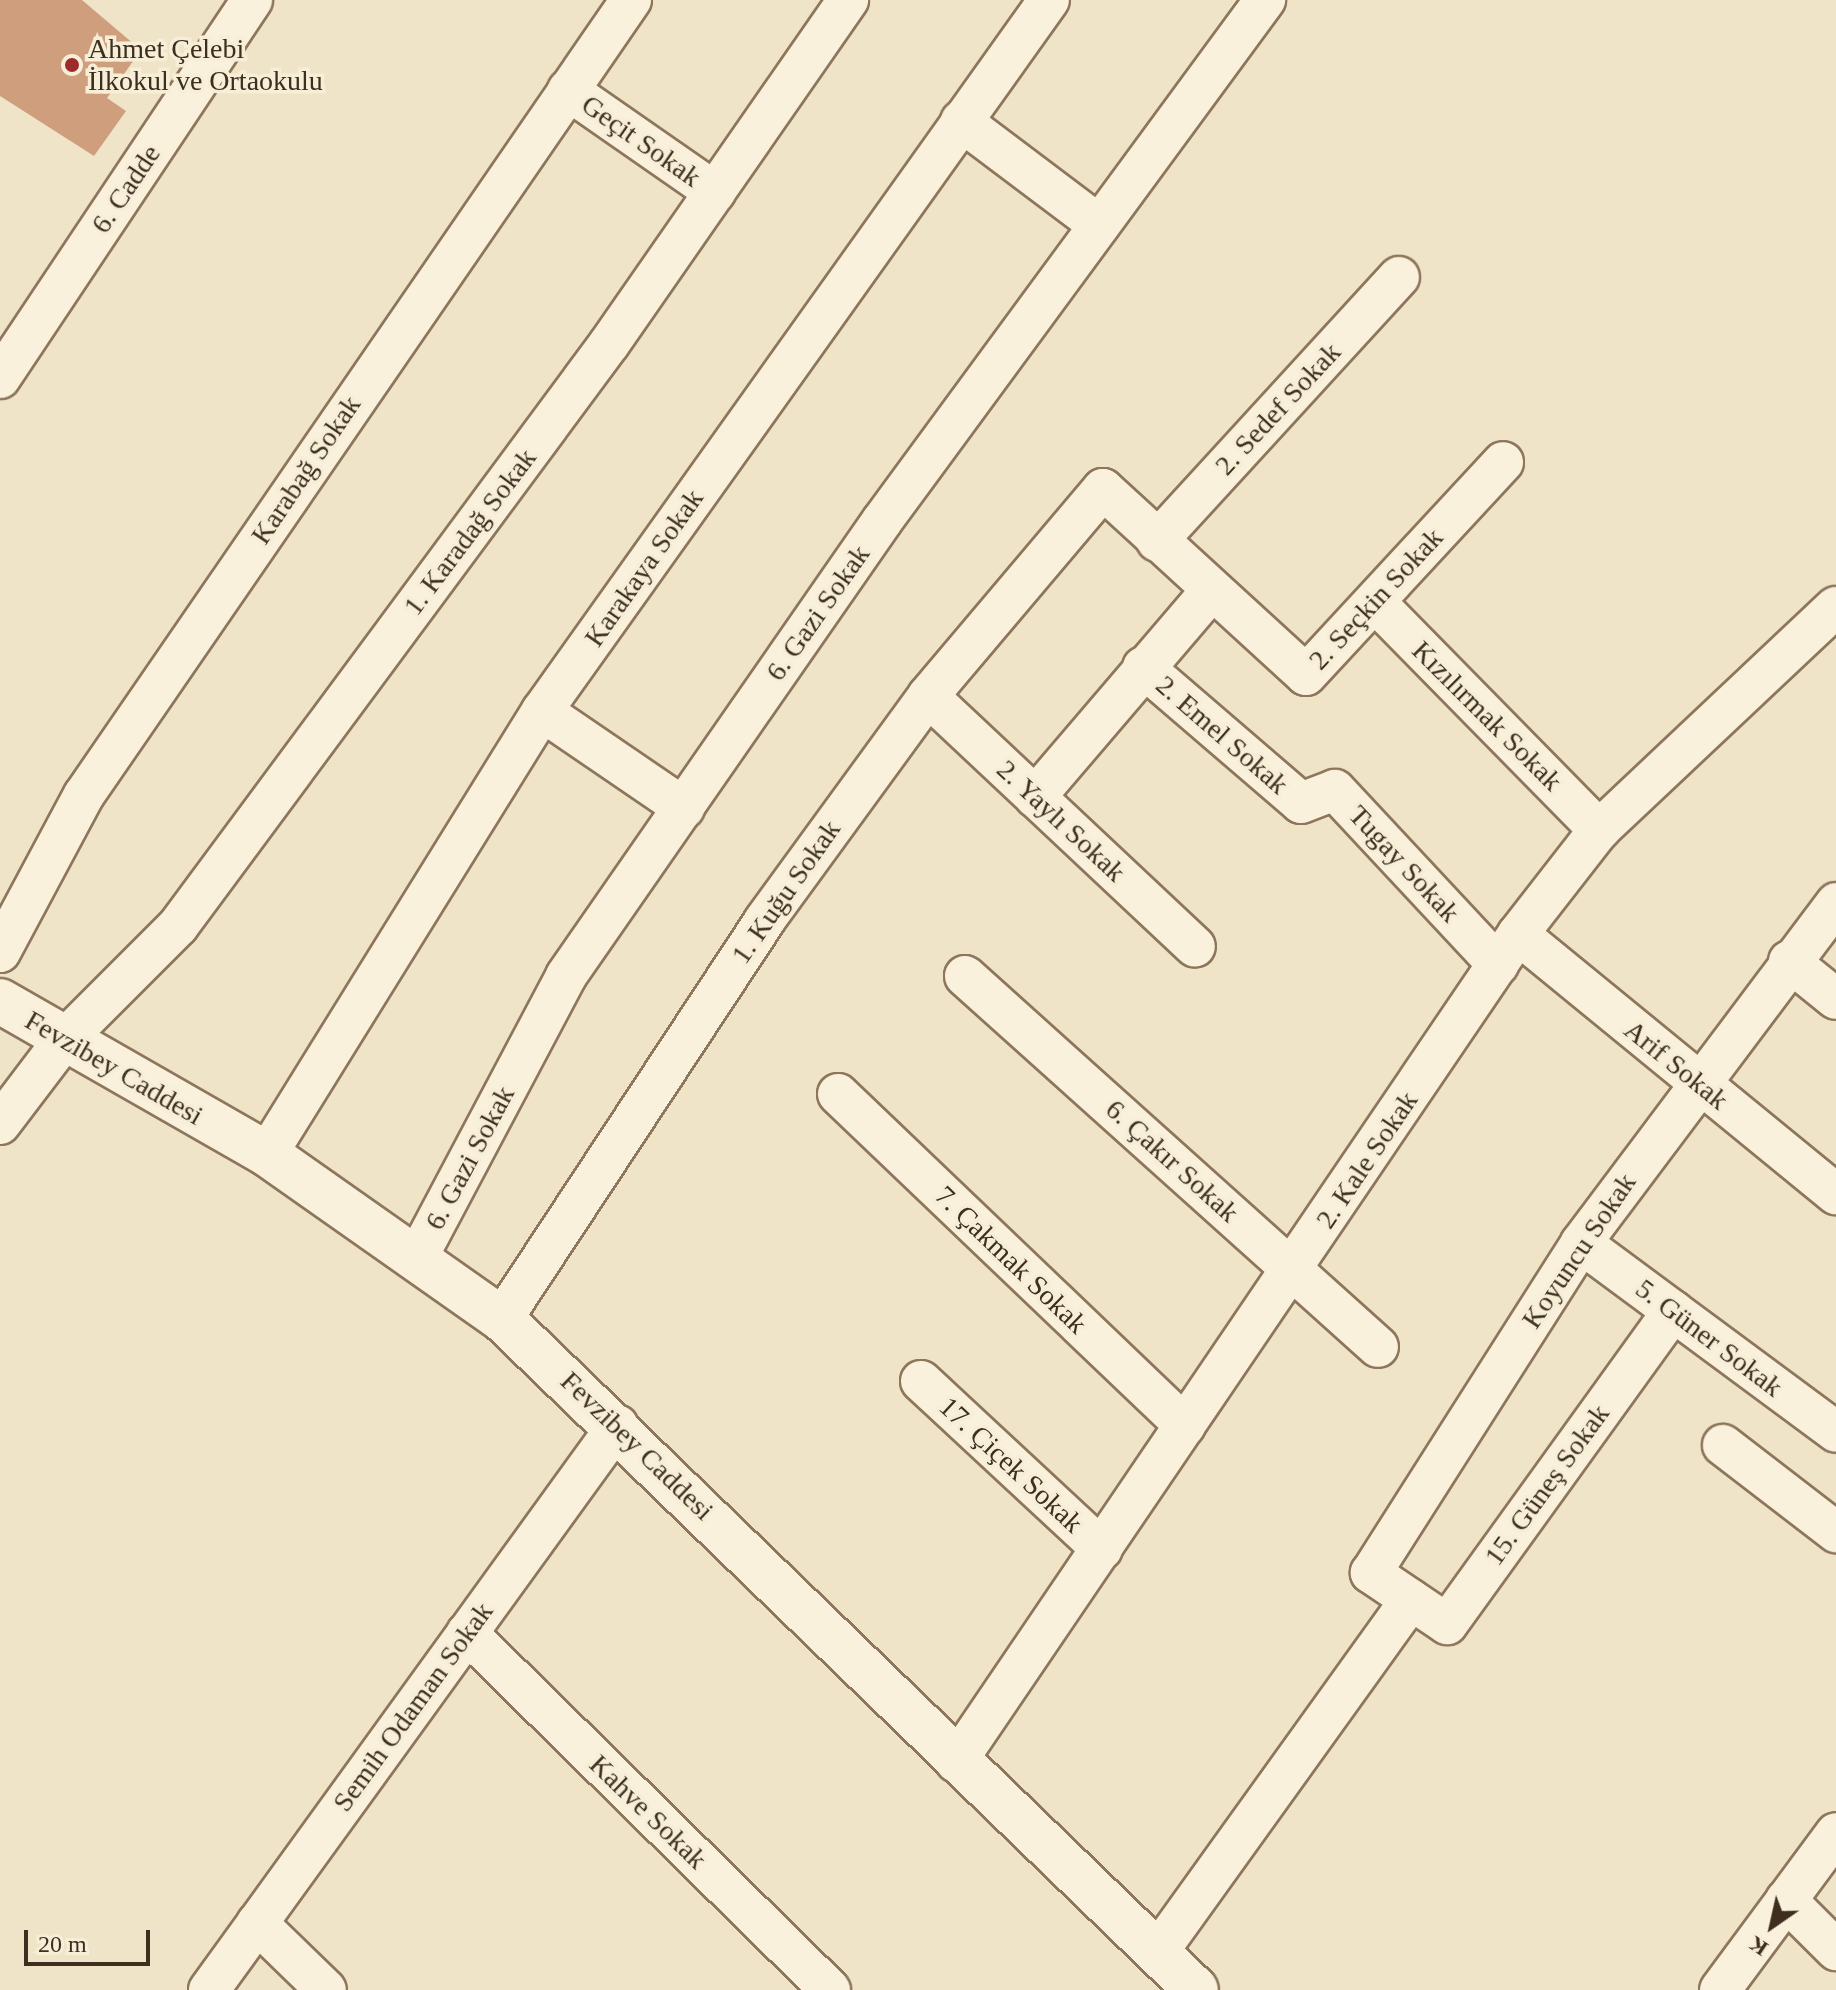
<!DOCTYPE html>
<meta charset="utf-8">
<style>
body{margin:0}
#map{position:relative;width:1836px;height:1990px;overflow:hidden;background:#f0e4c8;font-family:Georgia,serif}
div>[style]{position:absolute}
.building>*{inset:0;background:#cf9f7d}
.roads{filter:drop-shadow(2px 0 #8d765c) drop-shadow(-2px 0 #8d765c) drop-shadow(0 2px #8d765c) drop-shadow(0 -2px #8d765c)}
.minor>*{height:40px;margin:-20px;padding:0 20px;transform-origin:20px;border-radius:20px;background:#faf1dc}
.tertiary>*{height:44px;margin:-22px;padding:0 22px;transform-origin:22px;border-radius:22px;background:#faf1dc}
.dots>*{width:22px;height:22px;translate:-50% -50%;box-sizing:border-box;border:4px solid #f7eed8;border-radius:50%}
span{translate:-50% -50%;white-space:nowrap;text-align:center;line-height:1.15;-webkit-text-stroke:7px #f7eed8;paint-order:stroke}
.poi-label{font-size:28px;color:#3d2e20}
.left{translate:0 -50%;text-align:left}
.street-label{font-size:28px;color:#3d2e20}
.north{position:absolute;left:1732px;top:1886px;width:80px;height:80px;-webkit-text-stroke:6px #f7eed8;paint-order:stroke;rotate:214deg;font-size:22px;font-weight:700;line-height:32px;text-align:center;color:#3d2e20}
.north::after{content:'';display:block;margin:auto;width:28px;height:36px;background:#3d2e20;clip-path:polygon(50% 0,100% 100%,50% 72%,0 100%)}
.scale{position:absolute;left:24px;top:1930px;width:126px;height:36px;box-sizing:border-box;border:4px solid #3d2e20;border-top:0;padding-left:10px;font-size:24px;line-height:28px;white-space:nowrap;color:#3d2e20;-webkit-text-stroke:6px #f7eed8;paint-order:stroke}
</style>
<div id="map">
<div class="building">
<i style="clip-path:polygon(0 0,82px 0,141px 50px,107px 98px,126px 111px,94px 156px,0 96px)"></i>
</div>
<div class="roads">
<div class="minor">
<i style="left:568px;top:90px;width:179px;rotate:34.8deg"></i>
<i style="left:961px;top:121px;width:173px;rotate:37deg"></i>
<i style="left:0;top:378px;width:454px;rotate:-56.3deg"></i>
<i style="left:1157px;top:541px;width:358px;rotate:-47.5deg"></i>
<i style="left:1375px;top:602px;width:320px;rotate:45.5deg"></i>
<i style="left:1143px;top:667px;width:208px;rotate:40.7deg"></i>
<i style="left:1301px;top:803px;width:36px;rotate:-21deg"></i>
<i style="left:1335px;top:790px;width:239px;rotate:47deg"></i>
<i style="left:928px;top:696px;width:366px;rotate:43.2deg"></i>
<i style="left:542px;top:711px;width:172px;rotate:34.3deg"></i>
<i style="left:1035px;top:797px;width:270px;rotate:-49.5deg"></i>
<i style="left:1518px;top:934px;width:411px;rotate:39.3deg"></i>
<i style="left:0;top:952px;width:178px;rotate:-61.9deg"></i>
<i style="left:84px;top:795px;width:965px;rotate:-55.47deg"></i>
<i style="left:1789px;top:961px;width:60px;rotate:39deg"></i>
<i style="left:965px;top:976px;width:555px;rotate:41.93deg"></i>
<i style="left:838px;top:1094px;width:480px;rotate:43.7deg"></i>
<i style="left:0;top:1124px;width:104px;rotate:-52.8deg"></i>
<i style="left:63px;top:1041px;width:163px;rotate:-45deg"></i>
<i style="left:178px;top:926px;width:724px;rotate:-53.48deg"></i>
<i style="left:609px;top:344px;width:419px;rotate:-55.2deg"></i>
<i style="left:267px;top:1154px;width:521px;rotate:-58.17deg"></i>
<i style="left:542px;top:711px;width:873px;rotate:-54.51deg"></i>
<i style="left:1581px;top:1243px;width:317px;rotate:36.5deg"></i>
<i style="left:418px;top:1256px;width:317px;rotate:-62.1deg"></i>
<i style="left:566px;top:976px;width:554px;rotate:-55.22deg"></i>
<i style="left:882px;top:521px;width:647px;rotate:-53.68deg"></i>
<i style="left:1673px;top:1311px;width:386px;rotate:125.8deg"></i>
<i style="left:1447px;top:1624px;width:92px;rotate:-146.1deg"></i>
<i style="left:1371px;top:1573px;width:391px;rotate:-57.5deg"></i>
<i style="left:1581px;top:1243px;width:425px;rotate:-53.1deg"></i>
<i style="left:502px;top:1319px;width:476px;rotate:-56.6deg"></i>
<i style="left:764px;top:921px;width:278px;rotate:-53.9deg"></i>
<i style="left:928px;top:696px;width:271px;rotate:-49.8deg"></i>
<i style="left:1103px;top:489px;width:275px;rotate:42.5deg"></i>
<i style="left:1306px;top:675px;width:290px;rotate:-47.2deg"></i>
<i style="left:921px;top:1381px;width:247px;rotate:42.9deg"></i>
<i style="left:1723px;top:1445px;width:143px;rotate:37.6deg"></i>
<i style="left:467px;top:1633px;width:509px;rotate:44.52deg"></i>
<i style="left:956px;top:1762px;width:1001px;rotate:-55.83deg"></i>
<i style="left:1518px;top:934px;width:132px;rotate:-52.1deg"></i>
<i style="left:1599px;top:830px;width:325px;rotate:-43.3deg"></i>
<i style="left:1786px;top:1900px;width:71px;rotate:45deg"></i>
<i style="left:257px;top:1923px;width:96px;rotate:44.2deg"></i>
<i style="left:1157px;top:1953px;width:435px;rotate:-54.3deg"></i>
<i style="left:209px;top:1990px;width:697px;rotate:-54.1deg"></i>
<i style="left:1720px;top:1990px;width:195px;rotate:-53.5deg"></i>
</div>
<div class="tertiary">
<i style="left:0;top:1001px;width:308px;rotate:29.8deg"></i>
<i style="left:267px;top:1154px;width:287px;rotate:35.1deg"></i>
<i style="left:502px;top:1319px;width:965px;rotate:44.03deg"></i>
</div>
</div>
<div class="dots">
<i style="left:72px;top:65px;background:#9e2a2b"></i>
</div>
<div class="poi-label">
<span class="left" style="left:88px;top:65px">Ahmet Çelebi<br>İlkokul ve Ortaokulu</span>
</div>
<div class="street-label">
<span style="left:641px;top:141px;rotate:35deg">Geçit Sokak</span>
<span style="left:126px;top:189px;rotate:-56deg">6. Cadde</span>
<span style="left:1278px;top:409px;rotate:-47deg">2. Sedef Sokak</span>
<span style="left:306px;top:470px;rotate:-56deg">Karabağ Sokak</span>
<span style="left:470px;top:532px;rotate:-53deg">1. Karadağ Sokak</span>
<span style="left:644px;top:568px;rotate:-55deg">Karakaya Sokak</span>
<span style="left:1376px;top:599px;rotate:-47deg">2. Seçkin Sokak</span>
<span style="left:818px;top:613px;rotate:-55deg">6. Gazi Sokak</span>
<span style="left:1487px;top:716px;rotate:45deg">Kızılırmak Sokak</span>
<span style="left:1222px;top:735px;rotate:41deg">2. Emel Sokak</span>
<span style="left:1061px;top:821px;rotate:43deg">2. Yaylı Sokak</span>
<span style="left:1404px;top:864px;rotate:47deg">Tugay Sokak</span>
<span style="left:786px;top:892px;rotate:-55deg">1. Kuğu Sokak</span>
<span style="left:1676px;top:1065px;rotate:39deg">Arif Sokak</span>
<span style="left:114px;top:1068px;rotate:30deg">Fevzibey Caddesi</span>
<span style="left:470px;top:1158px;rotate:-62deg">6. Gazi Sokak</span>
<span style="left:1367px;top:1160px;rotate:-56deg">2. Kale Sokak</span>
<span style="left:1172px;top:1161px;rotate:42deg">6. Çakır Sokak</span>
<span style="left:1579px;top:1251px;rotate:-56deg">Koyuncu Sokak</span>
<span style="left:1011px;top:1260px;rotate:44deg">7. Çakmak Sokak</span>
<span style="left:1709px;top:1338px;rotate:37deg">5. Güner Sokak</span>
<span style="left:637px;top:1446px;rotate:44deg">Fevzibey Caddesi</span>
<span style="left:1011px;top:1465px;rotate:43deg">17. Çiçek Sokak</span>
<span style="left:1547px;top:1485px;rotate:-54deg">15. Güneş Sokak</span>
<span style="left:413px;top:1707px;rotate:-54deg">Semih Odaman Sokak</span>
<span style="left:648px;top:1812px;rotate:44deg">Kahve Sokak</span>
</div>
<div class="north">K</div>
<div class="scale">20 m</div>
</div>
